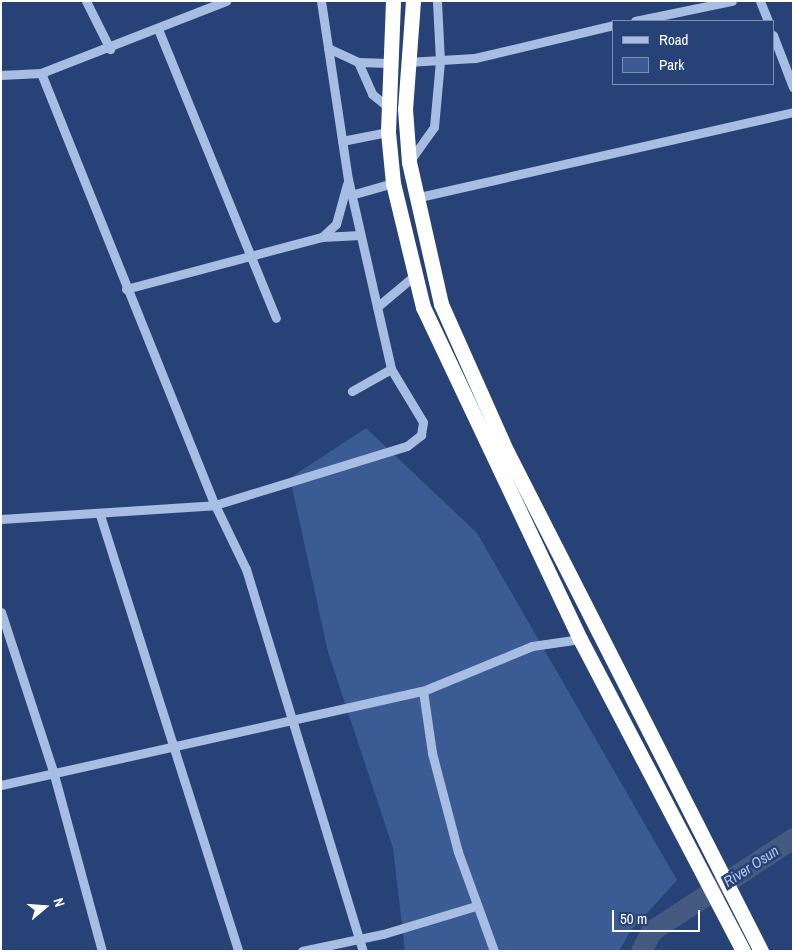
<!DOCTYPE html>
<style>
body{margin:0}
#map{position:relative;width:794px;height:952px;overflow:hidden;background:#264277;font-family:"Archivo Narrow",sans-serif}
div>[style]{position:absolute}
.green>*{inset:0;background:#3a5b94}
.river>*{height:21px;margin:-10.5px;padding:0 10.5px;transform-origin:10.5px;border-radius:10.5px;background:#455a81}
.minor>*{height:9px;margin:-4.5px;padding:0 4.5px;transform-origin:4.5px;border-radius:4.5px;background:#a8bde2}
.highway>*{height:15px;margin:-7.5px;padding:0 7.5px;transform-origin:7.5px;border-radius:7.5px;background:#fff}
span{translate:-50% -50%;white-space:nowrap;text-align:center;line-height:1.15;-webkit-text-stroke:5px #264277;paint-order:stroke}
.water-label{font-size:15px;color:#b3c7ea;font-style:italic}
.frame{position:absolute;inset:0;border:2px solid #fff;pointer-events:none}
.legend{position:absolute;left:612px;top:20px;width:162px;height:65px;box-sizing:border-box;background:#264277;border:1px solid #7d8ead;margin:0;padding:6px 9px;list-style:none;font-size:15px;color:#fff}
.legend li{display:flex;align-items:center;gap:10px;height:25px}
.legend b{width:25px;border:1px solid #7d8ead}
.north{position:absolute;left:20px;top:882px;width:50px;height:50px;-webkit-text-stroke:4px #264277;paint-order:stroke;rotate:72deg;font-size:14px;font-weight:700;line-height:20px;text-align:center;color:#fff}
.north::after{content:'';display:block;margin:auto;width:18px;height:22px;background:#fff;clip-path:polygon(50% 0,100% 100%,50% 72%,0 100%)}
.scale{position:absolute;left:612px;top:910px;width:88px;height:22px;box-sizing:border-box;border:2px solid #fff;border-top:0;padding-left:6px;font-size:15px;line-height:18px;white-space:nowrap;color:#fff;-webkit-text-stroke:4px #264277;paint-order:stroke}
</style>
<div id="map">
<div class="green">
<i style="clip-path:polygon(366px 428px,477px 533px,677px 880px,630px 932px,619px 951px,405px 951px,393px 848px,328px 652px,290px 478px)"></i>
</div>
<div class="river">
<i style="left:641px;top:951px;width:22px;rotate:-63deg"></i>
<i style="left:651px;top:931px;width:170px;rotate:-33.2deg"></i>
</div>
<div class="minor">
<i style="left:86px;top:1px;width:54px;rotate:63.4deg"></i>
<i style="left:321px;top:1px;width:180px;rotate:81.4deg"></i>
<i style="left:348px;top:179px;width:195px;rotate:77.2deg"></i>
<i style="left:391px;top:369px;width:45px;rotate:150.6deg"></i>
<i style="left:760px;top:1px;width:22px;rotate:68deg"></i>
<i style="left:635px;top:21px;width:99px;rotate:-11.7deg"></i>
<i style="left:158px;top:29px;width:312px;rotate:67.8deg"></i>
<i style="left:773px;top:35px;width:56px;rotate:69deg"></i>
<i style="left:328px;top:48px;width:33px;rotate:25deg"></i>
<i style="left:358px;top:62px;width:35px;rotate:66deg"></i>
<i style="left:372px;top:94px;width:21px;rotate:39deg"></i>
<i style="left:358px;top:62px;width:30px;rotate:2deg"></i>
<i style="left:407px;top:62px;width:68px;rotate:-3.4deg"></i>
<i style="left:475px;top:58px;width:142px;rotate:-13.4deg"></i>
<i style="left:41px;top:73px;width:466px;rotate:68.1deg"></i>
<i style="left:215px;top:505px;width:71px;rotate:64.2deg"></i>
<i style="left:246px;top:569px;width:400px;rotate:73deg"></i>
<i style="left:1px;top:75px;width:40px;rotate:-2.9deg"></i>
<i style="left:41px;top:73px;width:199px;rotate:-21.3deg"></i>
<i style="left:342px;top:141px;width:47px;rotate:-11.1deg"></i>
<i style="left:409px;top:162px;width:43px;rotate:-54.5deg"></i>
<i style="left:434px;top:127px;width:66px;rotate:-84.8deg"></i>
<i style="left:440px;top:61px;width:60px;rotate:-92.9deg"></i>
<i style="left:351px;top:195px;width:44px;rotate:-15.9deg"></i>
<i style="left:415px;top:198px;width:388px;rotate:-12.8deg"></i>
<i style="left:322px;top:237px;width:19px;rotate:-43deg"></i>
<i style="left:336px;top:224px;width:41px;rotate:-74.6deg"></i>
<i style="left:126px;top:289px;width:203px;rotate:-14.9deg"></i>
<i style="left:322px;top:237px;width:38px;rotate:-3deg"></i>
<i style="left:377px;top:307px;width:48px;rotate:-40deg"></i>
<i style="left:100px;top:515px;width:457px;rotate:72.4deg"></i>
<i style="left:1px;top:519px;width:214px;rotate:-3.7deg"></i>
<i style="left:215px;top:505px;width:201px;rotate:-17.1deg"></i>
<i style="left:407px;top:446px;width:18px;rotate:-38deg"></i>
<i style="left:421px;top:435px;width:13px;rotate:-81deg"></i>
<i style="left:423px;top:422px;width:62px;rotate:-121.1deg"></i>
<i style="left:1px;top:612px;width:167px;rotate:71.9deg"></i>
<i style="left:53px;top:771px;width:187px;rotate:74.8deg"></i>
<i style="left:423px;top:691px;width:63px;rotate:81.7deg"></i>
<i style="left:432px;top:753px;width:102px;rotate:75.3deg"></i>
<i style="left:458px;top:852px;width:105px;rotate:70deg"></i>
<i style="left:1px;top:785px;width:432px;rotate:-12.6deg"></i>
<i style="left:423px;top:691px;width:118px;rotate:-22.4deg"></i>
<i style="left:532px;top:646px;width:49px;rotate:-8.3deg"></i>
<i style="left:302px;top:951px;width:83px;rotate:-11.9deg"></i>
<i style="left:383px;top:934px;width:97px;rotate:-16.8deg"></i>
</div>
<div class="highway">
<i style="left:393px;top:1px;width:131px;rotate:92.2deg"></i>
<i style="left:388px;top:132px;width:51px;rotate:84.4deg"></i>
<i style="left:393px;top:183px;width:128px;rotate:76.4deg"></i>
<i style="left:423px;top:307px;width:367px;rotate:64.7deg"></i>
<i style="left:580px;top:639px;width:352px;rotate:62.4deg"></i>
<i style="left:413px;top:1px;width:108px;rotate:94.2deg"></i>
<i style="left:405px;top:109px;width:53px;rotate:85.7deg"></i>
<i style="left:409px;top:162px;width:146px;rotate:77.3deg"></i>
<i style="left:441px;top:304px;width:162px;rotate:66deg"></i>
<i style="left:507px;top:452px;width:560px;rotate:63.02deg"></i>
</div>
<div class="water-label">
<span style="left:751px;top:866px;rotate:-33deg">River Osun</span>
</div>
<div class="frame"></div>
<ul class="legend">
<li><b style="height:6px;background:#a8bde2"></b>Road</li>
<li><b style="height:14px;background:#3a5b94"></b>Park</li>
</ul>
<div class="north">N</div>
<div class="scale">50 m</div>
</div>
